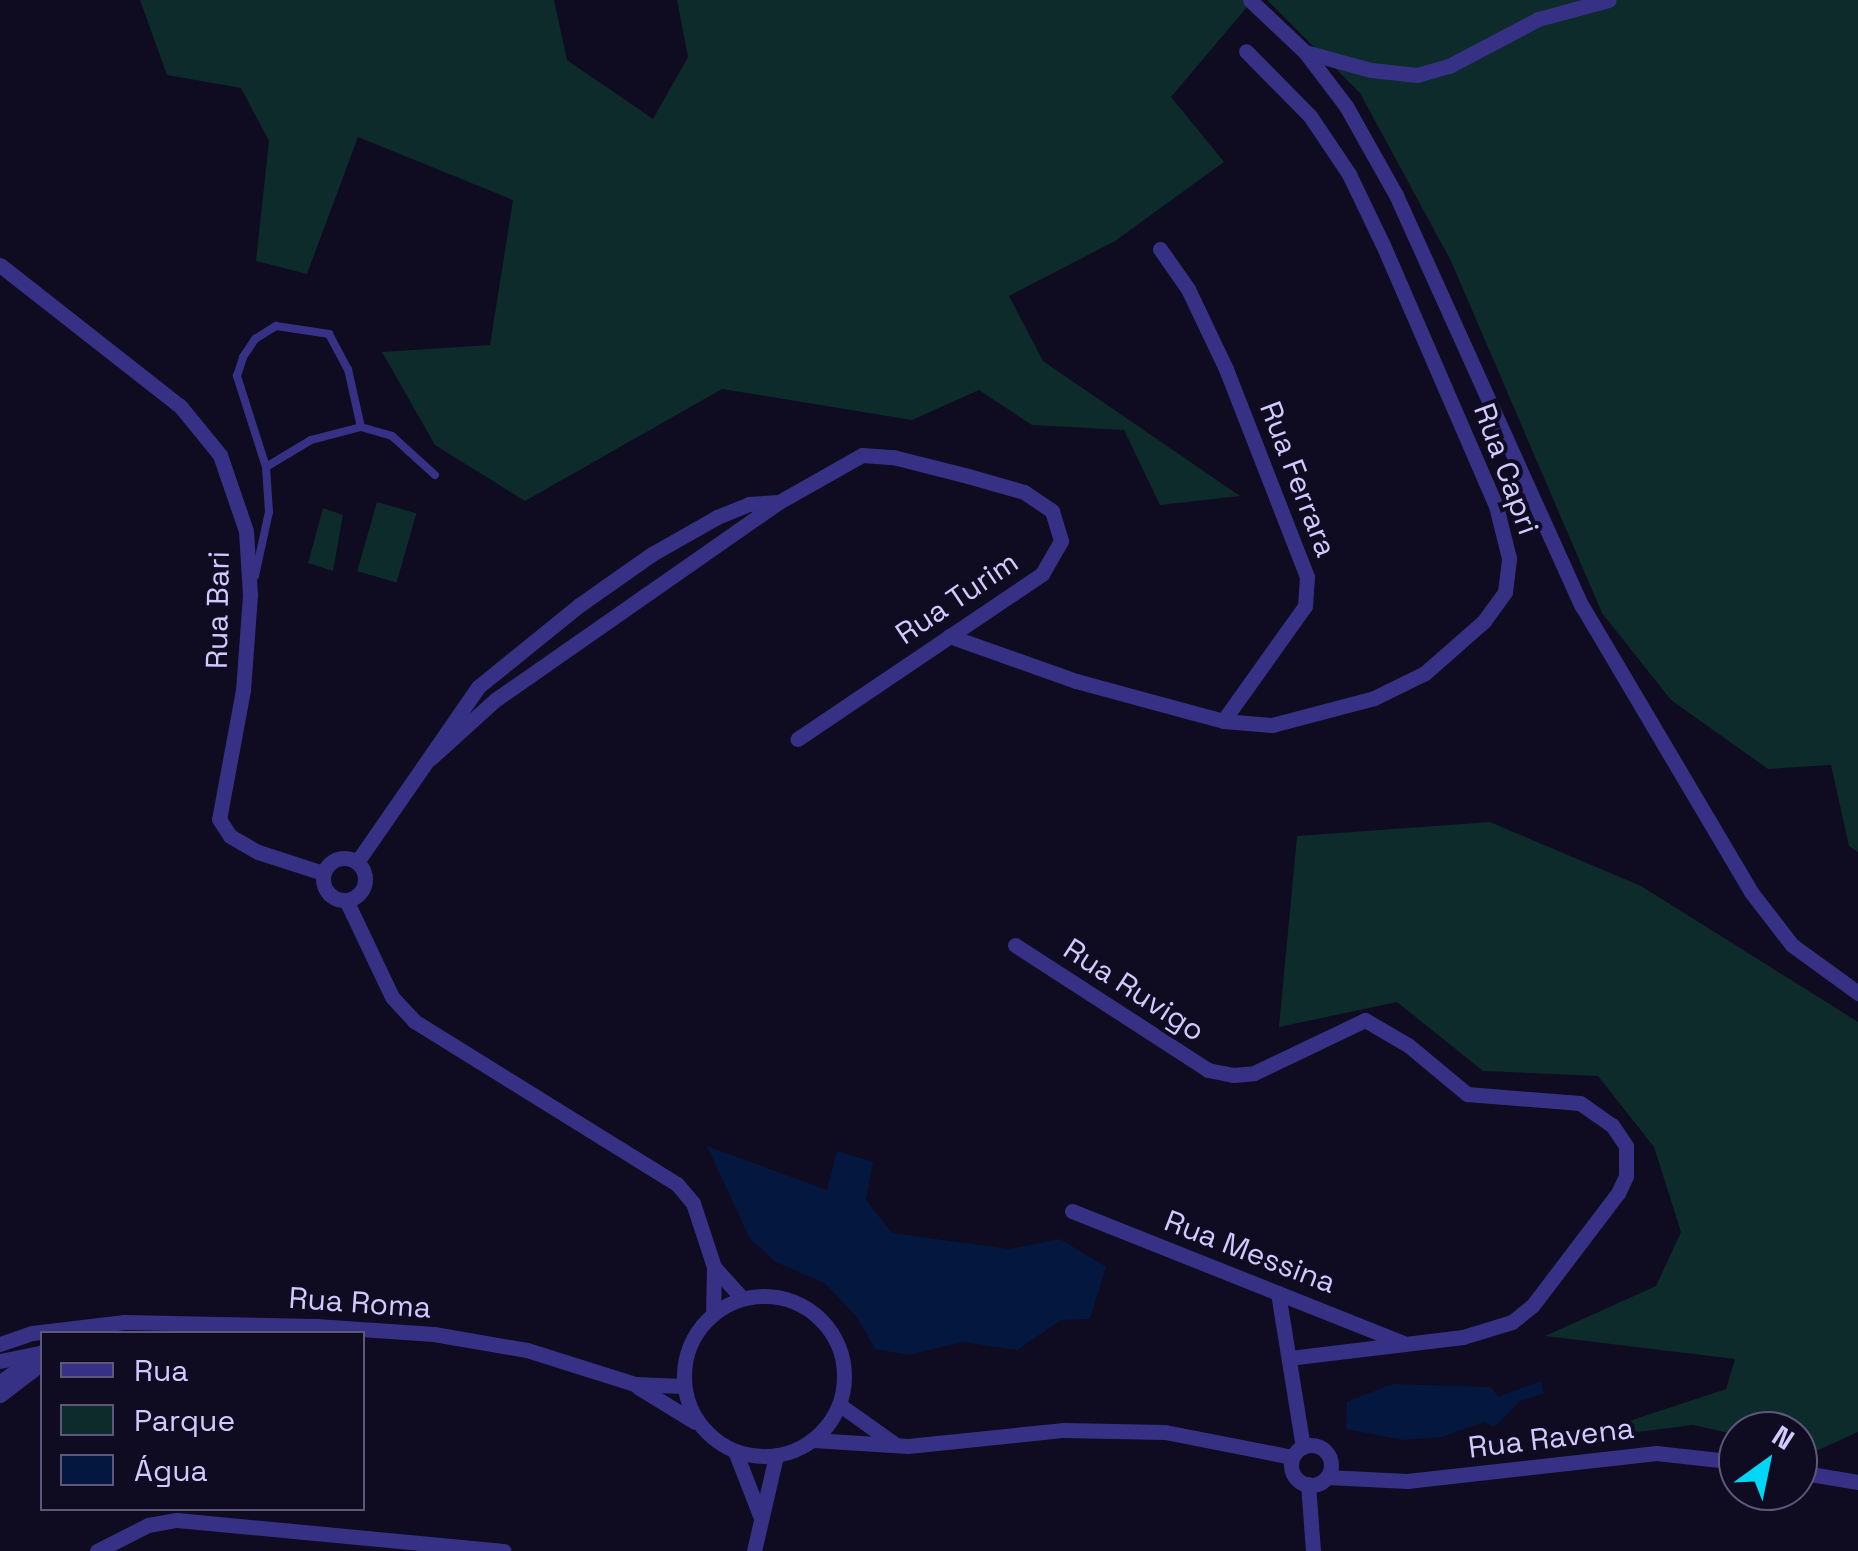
<!DOCTYPE html>
<meta charset="utf-8">
<style>
body{margin:0}
#map{position:relative;width:1858px;height:1551px;overflow:hidden;background:#0f0b20;font-family:"Space Grotesk",sans-serif}
div>[style]{position:absolute}
.green>*{inset:0;background:#0d2b2a;transform-origin:0 0}
.water>*{inset:0;background:#04183f}
.service>*{height:8px;margin:-4px;padding:0 4px;transform-origin:4px;border-radius:4px;background:#363184}
.minor>*{height:15px;margin:-7.5px;padding:0 7.5px;transform-origin:7.5px;border-radius:7.5px;background:#363184}
.minor>.ring{margin:-7.5px;padding:0;box-sizing:content-box;background:none;border:15px solid #363184;border-radius:50%}
span{translate:-50% -50%;white-space:nowrap;text-align:center;line-height:1.15;-webkit-text-stroke:8px #0f0b20;paint-order:stroke}
.street-label{font-size:30px;color:#d1caff}
.legend{position:absolute;left:40px;top:1331px;width:325px;height:180px;box-sizing:border-box;background:#0f0b20;border:2px solid #5d5779;margin:0;padding:12px 18px;list-style:none;font-size:30px;color:#d1caff}
.legend li{display:flex;align-items:center;gap:20px;height:50px}
.legend b{width:50px;border:2px solid #5d5779}
.north{position:absolute;left:1718px;top:1411px;width:100px;height:100px;box-sizing:border-box;background:#0f0b20;border:2px solid #5d5779;border-radius:50%;rotate:33deg;font-size:28px;font-weight:700;line-height:40px;text-align:center;color:#d1caff}
.north::after{content:'';display:block;margin:auto;width:35px;height:45px;background:#00d6f5;clip-path:polygon(50% 0,100% 100%,50% 72%,0 100%)}
</style>
<div id="map">
<div class="green">
<i style="clip-path:polygon(140px 0,554px 0,567px 60px,653px 119px,688px 57px,677px 0,1253px 0,1171px 97px,1224px 162px,1115px 241px,1009px 296px,1043px 361px,1240px 496px,1160px 505px,1124px 430px,1032px 425px,979px 390px,912px 420px,722px 389px,525px 501px,435px 445px,382px 352px,490px 345px,513px 200px,358px 137px,307px 274px,256px 261px,269px 141px,241px 88px,167px 75px)"></i>
<i style="clip-path:polygon(1267px 0,1858px 0,1858px 852px,1849px 846px,1831px 765px,1768px 769px,1671px 700px,1602px 613px,1451px 261px,1360px 93px)"></i>
<i style="left:377px;top:502px;width:41px;height:72px;rotate:16deg"></i>
<i style="clip-path:polygon(323px 508px,343px 515px,333px 571px,308px 563px)"></i>
<i style="clip-path:polygon(1490px 822px,1641px 886px,1858px 1022px,1858px 1432px,1814px 1452px,1798px 1448px,1798px 1431px,1738px 1431px,1738px 1435px,1693px 1425px,1622px 1434px,1623px 1423px,1726px 1389px,1735px 1359px,1545px 1336px,1656px 1286px,1681px 1232px,1654px 1147px,1598px 1076px,1483px 1071px,1397px 1002px,1279px 1027px,1297px 836px)"></i>
</div>
<div class="water">
<i style="clip-path:polygon(707px 1146px,827px 1190px,837px 1151px,873px 1162px,866px 1200px,892px 1233px,1009px 1249px,1060px 1239px,1106px 1267px,1090px 1319px,1061px 1320px,1017px 1350px,962px 1342px,909px 1355px,875px 1349px,857px 1317px,824px 1283px,776px 1262px,750px 1239px)"></i>
<i style="clip-path:polygon(1541px 1381px,1544px 1393px,1520px 1401px,1494px 1427px,1484px 1422px,1442px 1437px,1403px 1440px,1346px 1429px,1347px 1402px,1392px 1384px,1491px 1387px,1498px 1397px)"></i>
</div>
<div class="service">
<i style="left:361px;top:427px;width:32px;rotate:16deg"></i>
<i style="left:392px;top:436px;width:58px;rotate:42.2deg"></i>
<i style="left:255px;top:576px;width:66px;rotate:-77.7deg"></i>
<i style="left:269px;top:512px;width:45px;rotate:-93.8deg"></i>
<i style="left:266px;top:467px;width:96px;rotate:-107.7deg"></i>
<i style="left:237px;top:376px;width:20px;rotate:-72deg"></i>
<i style="left:243px;top:357px;width:22px;rotate:-56deg"></i>
<i style="left:255px;top:339px;width:25px;rotate:-32deg"></i>
<i style="left:276px;top:326px;width:54px;rotate:8.6deg"></i>
<i style="left:329px;top:334px;width:40px;rotate:62deg"></i>
<i style="left:348px;top:369px;width:59px;rotate:77.4deg"></i>
<i style="left:361px;top:427px;width:52px;rotate:165.4deg"></i>
<i style="left:311px;top:440px;width:52px;rotate:149deg"></i>
</div>
<div class="minor">
<i style="left:1250px;top:0;width:76px;rotate:43.4deg"></i>
<i style="left:1305px;top:52px;width:68px;rotate:52.8deg"></i>
<i style="left:1346px;top:106px;width:102px;rotate:60.7deg"></i>
<i style="left:1396px;top:195px;width:451px;rotate:65.7deg"></i>
<i style="left:1582px;top:606px;width:332px;rotate:59.4deg"></i>
<i style="left:1751px;top:892px;width:67px;rotate:52.3deg"></i>
<i style="left:1792px;top:945px;width:82px;rotate:36deg"></i>
<i style="left:1305px;top:52px;width:68px;rotate:15.3deg"></i>
<i style="left:1371px;top:70px;width:46px;rotate:6.2deg"></i>
<i style="left:1417px;top:75px;width:33px;rotate:-16deg"></i>
<i style="left:1449px;top:66px;width:101px;rotate:-27.8deg"></i>
<i style="left:1538px;top:19px;width:73px;rotate:-15deg"></i>
<i style="left:1160px;top:249px;width:49px;rotate:55deg"></i>
<i style="left:1188px;top:289px;width:89px;rotate:64.6deg"></i>
<i style="left:1226px;top:369px;width:223px;rotate:68.7deg"></i>
<i style="left:1307px;top:577px;width:29px;rotate:94deg"></i>
<i style="left:1305px;top:606px;width:141px;rotate:125.5deg"></i>
<i style="left:0;top:265px;width:229px;rotate:38.1deg"></i>
<i style="left:180px;top:406px;width:63px;rotate:50.8deg"></i>
<i style="left:220px;top:455px;width:80px;rotate:71.1deg"></i>
<i style="left:246px;top:531px;width:64px;rotate:86.4deg"></i>
<i style="left:250px;top:595px;width:95px;rotate:94.2deg"></i>
<i style="left:243px;top:690px;width:131px;rotate:100.5deg"></i>
<i style="left:219px;top:819px;width:20px;rotate:57deg"></i>
<i style="left:230px;top:836px;width:32px;rotate:30deg"></i>
<i style="left:258px;top:852px;width:68px;rotate:17.9deg"></i>
<i style="left:949px;top:636px;width:135px;rotate:19.5deg"></i>
<i style="left:1076px;top:681px;width:152px;rotate:15.2deg"></i>
<i style="left:1223px;top:721px;width:49px;rotate:4.7deg"></i>
<i style="left:1272px;top:725px;width:106px;rotate:-14.8deg"></i>
<i style="left:1374px;top:698px;width:57px;rotate:-26.1deg"></i>
<i style="left:1425px;top:673px;width:79px;rotate:-41.4deg"></i>
<i style="left:1484px;top:621px;width:36px;rotate:-54deg"></i>
<i style="left:1505px;top:592px;width:34px;rotate:-83deg"></i>
<i style="left:1509px;top:558px;width:54px;rotate:-104deg"></i>
<i style="left:1496px;top:506px;width:287px;rotate:-113.4deg"></i>
<i style="left:1382px;top:243px;width:76px;rotate:-115.6deg"></i>
<i style="left:1349px;top:174px;width:70px;rotate:-123.9deg"></i>
<i style="left:1310px;top:116px;width:91px;rotate:-134.6deg"></i>
<i style="left:431px;top:758px;width:86px;rotate:-42.2deg"></i>
<i style="left:495px;top:700px;width:346px;rotate:-34.9deg"></i>
<i style="left:779px;top:502px;width:95px;rotate:-29.5deg"></i>
<i style="left:862px;top:455px;width:31px;rotate:4deg"></i>
<i style="left:893px;top:457px;width:77px;rotate:14.2deg"></i>
<i style="left:968px;top:476px;width:58px;rotate:15.9deg"></i>
<i style="left:1024px;top:492px;width:34px;rotate:34deg"></i>
<i style="left:1052px;top:511px;width:31px;rotate:73deg"></i>
<i style="left:1061px;top:541px;width:38px;rotate:120deg"></i>
<i style="left:1042px;top:574px;width:295px;rotate:146deg"></i>
<i class="ring" style="left:323px;top:858px;width:27px;height:27px"></i>
<i style="left:357px;top:862px;width:213px;rotate:-55.3deg"></i>
<i style="left:478px;top:687px;width:129px;rotate:-39deg"></i>
<i style="left:578px;top:606px;width:90px;rotate:-35.1deg"></i>
<i style="left:652px;top:554px;width:75px;rotate:-29.6deg"></i>
<i style="left:717px;top:517px;width:35px;rotate:-22deg"></i>
<i style="left:749px;top:504px;width:30px;rotate:-4deg"></i>
<i style="left:346px;top:900px;width:107px;rotate:64.6deg"></i>
<i style="left:392px;top:997px;width:33px;rotate:47deg"></i>
<i style="left:414px;top:1021px;width:309px;rotate:31.8deg"></i>
<i style="left:677px;top:1184px;width:25px;rotate:50deg"></i>
<i style="left:693px;top:1203px;width:67px;rotate:71.8deg"></i>
<i style="left:714px;top:1267px;width:46px;rotate:91.2deg"></i>
<i style="left:1015px;top:945px;width:230px;rotate:32.9deg"></i>
<i style="left:1208px;top:1070px;width:25px;rotate:11deg"></i>
<i style="left:1233px;top:1075px;width:21px;rotate:-5deg"></i>
<i style="left:1254px;top:1073px;width:123px;rotate:-25.5deg"></i>
<i style="left:1365px;top:1020px;width:50px;rotate:30.2deg"></i>
<i style="left:1408px;top:1045px;width:77px;rotate:39.7deg"></i>
<i style="left:1467px;top:1094px;width:113px;rotate:4.6deg"></i>
<i style="left:1580px;top:1103px;width:39px;rotate:35deg"></i>
<i style="left:1612px;top:1125px;width:25px;rotate:56deg"></i>
<i style="left:1626px;top:1146px;width:30px;rotate:90deg"></i>
<i style="left:1626px;top:1176px;width:19px;rotate:115deg"></i>
<i style="left:1618px;top:1193px;width:141px;rotate:127.2deg"></i>
<i style="left:1533px;top:1305px;width:27px;rotate:141deg"></i>
<i style="left:1512px;top:1322px;width:51px;rotate:163deg"></i>
<i style="left:1463px;top:1337px;width:174px;rotate:173.1deg"></i>
<i style="left:1072px;top:1211px;width:356px;rotate:21.7deg"></i>
<i style="left:714px;top:1267px;width:42px;rotate:47.9deg"></i>
<i style="left:1278px;top:1293px;width:156px;rotate:80.8deg"></i>
<i class="ring" style="left:684px;top:1296px;width:145px;height:145px"></i>
<i style="left:0;top:1344px;width:34px;rotate:-19deg"></i>
<i style="left:32px;top:1333px;width:93px;rotate:-6.8deg"></i>
<i style="left:124px;top:1322px;width:192px;rotate:1.2deg"></i>
<i style="left:316px;top:1326px;width:118px;rotate:3.9deg"></i>
<i style="left:434px;top:1334px;width:94px;rotate:9.8deg"></i>
<i style="left:527px;top:1350px;width:113px;rotate:17.5deg"></i>
<i style="left:635px;top:1384px;width:48px;rotate:2.4deg"></i>
<i style="left:0;top:1361px;width:41px;rotate:-11.3deg"></i>
<i style="left:0;top:1382px;width:52px;rotate:-35.5deg"></i>
<i style="left:638px;top:1387px;width:67px;rotate:31.6deg"></i>
<i style="left:0;top:1395px;width:53px;rotate:-37.3deg"></i>
<i style="left:840px;top:1405px;width:69px;rotate:35.5deg"></i>
<i style="left:813px;top:1440px;width:95px;rotate:3.6deg"></i>
<i style="left:908px;top:1446px;width:157px;rotate:-5.9deg"></i>
<i style="left:1064px;top:1430px;width:101px;rotate:1.1deg"></i>
<i style="left:1165px;top:1432px;width:130px;rotate:11.1deg"></i>
<i class="ring" style="left:1291px;top:1445px;width:25px;height:25px"></i>
<i style="left:735px;top:1451px;width:72px;rotate:68.8deg"></i>
<i style="left:1798px;top:1472px;width:61px;rotate:9.5deg"></i>
<i style="left:1327px;top:1477px;width:80px;rotate:2.9deg"></i>
<i style="left:1407px;top:1481px;width:251px;rotate:-6.4deg"></i>
<i style="left:1656px;top:1453px;width:82px;rotate:6.3deg"></i>
<i style="left:1308px;top:1484px;width:67px;rotate:85.7deg"></i>
<i style="left:97px;top:1551px;width:57px;rotate:-27deg"></i>
<i style="left:148px;top:1525px;width:29px;rotate:-10deg"></i>
<i style="left:177px;top:1520px;width:328px;rotate:5.4deg"></i>
<i style="left:754px;top:1551px;width:98px;rotate:-77deg"></i>
</div>
<div class="street-label">
<span style="left:1506px;top:469px;rotate:70deg">Rua Capri</span>
<span style="left:1298px;top:479px;rotate:69deg">Rua Ferrara</span>
<span style="left:957px;top:598px;rotate:-34deg">Rua Turim</span>
<span style="left:218px;top:610px;rotate:-89deg">Rua Bari</span>
<span style="left:1134px;top:990px;rotate:33deg">Rua Ruvigo</span>
<span style="left:1250px;top:1252px;rotate:21deg">Rua Messina</span>
<span style="left:360px;top:1303px;rotate:4deg">Rua Roma</span>
<span style="left:1551px;top:1438px;rotate:-7deg">Rua Ravena</span>
</div>
<ul class="legend">
<li><b style="height:12px;background:#363184"></b>Rua</li>
<li><b style="height:28px;background:#0d2b2a"></b>Parque</li>
<li><b style="height:28px;background:#04183f"></b>Água</li>
</ul>
<div class="north">N</div>
</div>
